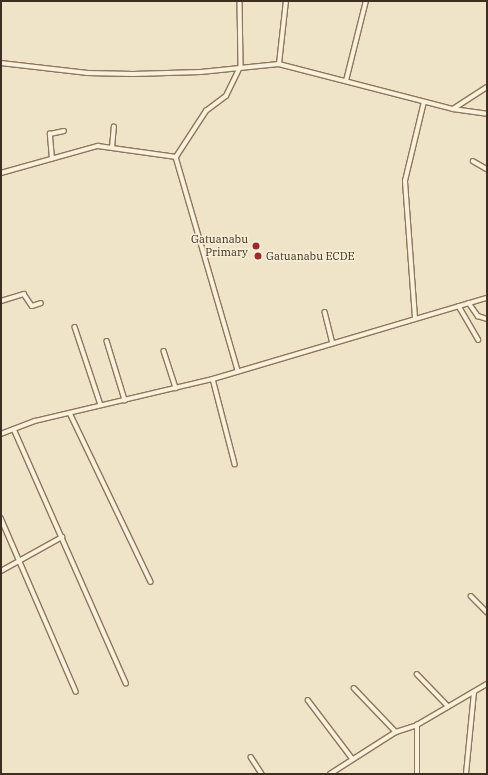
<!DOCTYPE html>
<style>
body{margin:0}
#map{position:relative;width:488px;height:775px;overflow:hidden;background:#f0e4c8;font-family:"IBM Plex Serif",serif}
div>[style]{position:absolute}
.roads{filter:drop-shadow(1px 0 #8d765c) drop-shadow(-1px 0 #8d765c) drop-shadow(0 1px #8d765c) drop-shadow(0 -1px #8d765c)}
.minor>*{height:3.5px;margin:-1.75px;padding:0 1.75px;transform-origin:1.75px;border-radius:1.75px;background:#faf1dc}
.dots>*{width:11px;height:11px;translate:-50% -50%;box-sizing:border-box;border:2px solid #f7eed8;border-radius:50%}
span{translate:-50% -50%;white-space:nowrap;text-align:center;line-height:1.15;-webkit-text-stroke:3px #f7eed8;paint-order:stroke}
.poi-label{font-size:11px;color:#3d2e20}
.right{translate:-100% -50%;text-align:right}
.left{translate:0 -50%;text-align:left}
.frame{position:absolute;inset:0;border:2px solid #3d2e20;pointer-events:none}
</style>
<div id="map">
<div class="roads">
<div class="minor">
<i style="left:240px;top:1px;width:65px;rotate:89.1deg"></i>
<i style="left:1px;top:63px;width:87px;rotate:6.6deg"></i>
<i style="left:87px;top:73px;width:46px;rotate:1.2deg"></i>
<i style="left:133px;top:74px;width:68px;rotate:-1.7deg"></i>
<i style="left:201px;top:72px;width:78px;rotate:-5.9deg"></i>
<i style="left:279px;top:64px;width:180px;rotate:14.5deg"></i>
<i style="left:453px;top:109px;width:34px;rotate:8deg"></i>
<i style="left:279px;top:64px;width:63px;rotate:-83.7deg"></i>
<i style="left:346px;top:81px;width:82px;rotate:-76deg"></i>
<i style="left:453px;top:109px;width:40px;rotate:-32.9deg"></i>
<i style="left:112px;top:148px;width:21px;rotate:-85deg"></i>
<i style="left:176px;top:157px;width:223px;rotate:73.8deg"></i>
<i style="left:52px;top:159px;width:25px;rotate:-95deg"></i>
<i style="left:50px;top:134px;width:14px;rotate:-12deg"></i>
<i style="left:473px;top:161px;width:16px;rotate:30deg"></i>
<i style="left:1px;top:173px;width:101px;rotate:-15.6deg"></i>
<i style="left:98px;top:146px;width:79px;rotate:8deg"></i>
<i style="left:176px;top:157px;width:55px;rotate:-56.9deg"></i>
<i style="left:206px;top:111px;width:25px;rotate:-37deg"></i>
<i style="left:226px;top:96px;width:30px;rotate:-64deg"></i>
<i style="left:1px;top:301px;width:24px;rotate:-17deg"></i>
<i style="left:24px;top:294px;width:14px;rotate:56deg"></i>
<i style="left:32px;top:306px;width:9px;rotate:-18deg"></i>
<i style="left:469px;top:303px;width:16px;rotate:55deg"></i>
<i style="left:478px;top:316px;width:9px;rotate:18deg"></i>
<i style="left:459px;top:306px;width:39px;rotate:60deg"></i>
<i style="left:325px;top:312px;width:32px;rotate:76deg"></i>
<i style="left:415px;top:318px;width:137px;rotate:-94.2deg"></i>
<i style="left:405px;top:181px;width:81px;rotate:-76.5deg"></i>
<i style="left:75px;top:327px;width:82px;rotate:71.6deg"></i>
<i style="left:107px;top:341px;width:62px;rotate:73deg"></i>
<i style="left:164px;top:351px;width:39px;rotate:72deg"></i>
<i style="left:213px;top:379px;width:88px;rotate:75.5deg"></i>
<i style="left:70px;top:413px;width:187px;rotate:64.4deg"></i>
<i style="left:14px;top:429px;width:278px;rotate:66.2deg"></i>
<i style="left:1px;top:434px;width:36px;rotate:-21deg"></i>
<i style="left:35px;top:421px;width:183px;rotate:-13.3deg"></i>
<i style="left:213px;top:379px;width:286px;rotate:-16.5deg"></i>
<i style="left:1px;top:518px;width:189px;rotate:66.6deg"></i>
<i style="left:1px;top:571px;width:70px;rotate:-29.1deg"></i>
<i style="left:471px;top:596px;width:23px;rotate:45deg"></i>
<i style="left:417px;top:674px;width:45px;rotate:45.9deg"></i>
<i style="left:354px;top:688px;width:61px;rotate:46.3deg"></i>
<i style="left:308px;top:700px;width:73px;rotate:52.8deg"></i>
<i style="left:251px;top:757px;width:20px;rotate:57deg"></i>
<i style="left:330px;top:774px;width:78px;rotate:-32.5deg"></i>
<i style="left:396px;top:732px;width:22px;rotate:-18deg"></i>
<i style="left:417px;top:725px;width:81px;rotate:-30.4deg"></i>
<i style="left:417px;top:774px;width:49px;rotate:-90deg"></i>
<i style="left:466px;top:774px;width:82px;rotate:-84.4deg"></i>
</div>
</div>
<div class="dots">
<i style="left:256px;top:246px;background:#9e2a2b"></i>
<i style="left:258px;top:256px;background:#9e2a2b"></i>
</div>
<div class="poi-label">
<span class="right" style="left:248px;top:246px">Gatuanabu<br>Primary</span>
<span class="left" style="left:266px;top:256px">Gatuanabu ECDE</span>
</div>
<div class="frame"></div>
</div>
